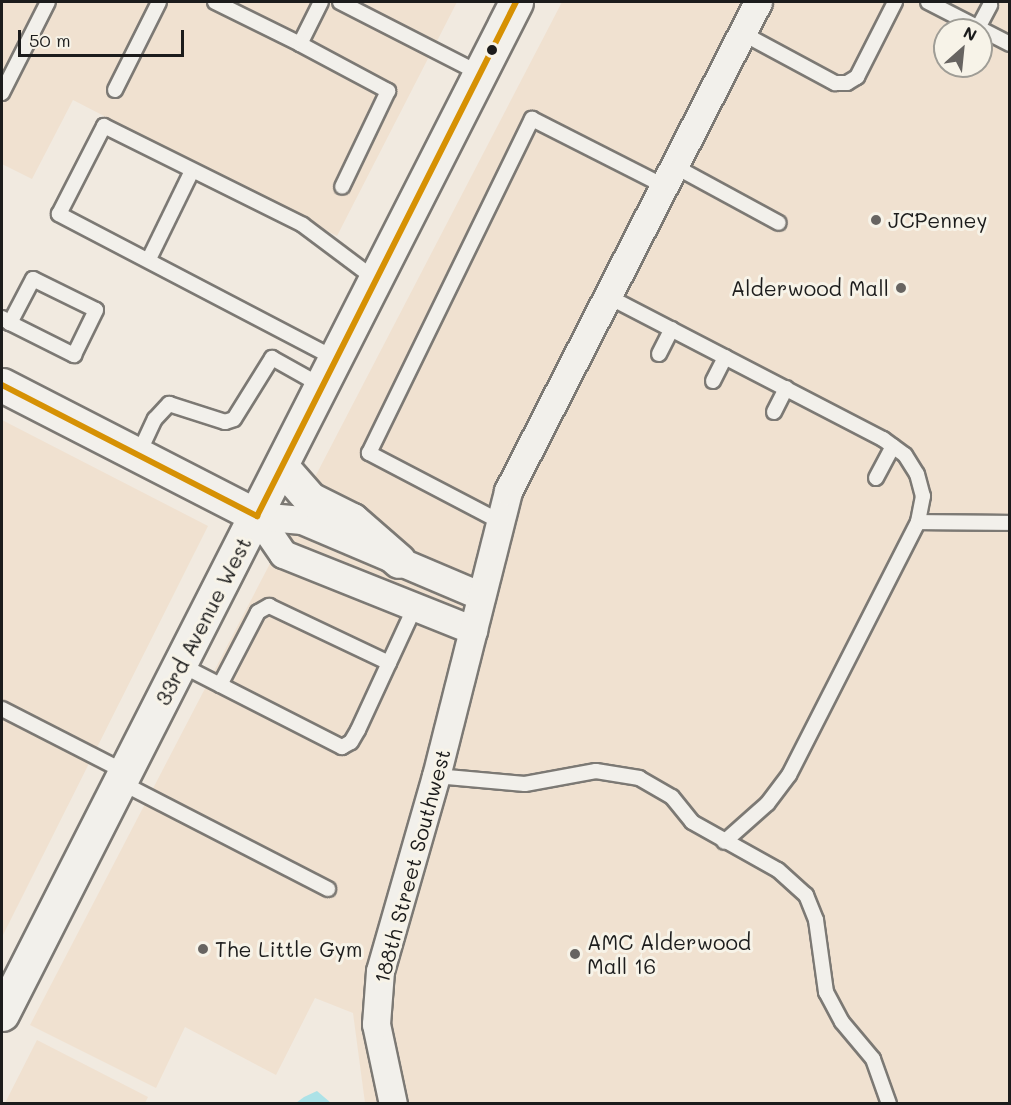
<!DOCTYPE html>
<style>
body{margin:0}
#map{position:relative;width:1011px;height:1105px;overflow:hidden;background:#f1eae0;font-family:Mali,sans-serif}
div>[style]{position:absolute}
.built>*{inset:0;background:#f0e1d0}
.water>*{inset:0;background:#ace2e7}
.roads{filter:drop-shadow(2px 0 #7c7974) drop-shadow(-2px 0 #7c7974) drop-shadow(0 2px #7c7974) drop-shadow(0 -2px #7c7974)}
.service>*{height:14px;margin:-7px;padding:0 7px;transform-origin:7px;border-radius:7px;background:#f2f0eb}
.minor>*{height:27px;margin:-13.5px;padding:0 13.5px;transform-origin:13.5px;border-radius:13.5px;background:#f2f0eb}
.tertiary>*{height:33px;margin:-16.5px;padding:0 16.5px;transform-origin:16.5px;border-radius:16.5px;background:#f2f0eb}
.bus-1>*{height:6px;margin:-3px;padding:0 3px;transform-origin:3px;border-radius:3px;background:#d69104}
.dots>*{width:16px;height:16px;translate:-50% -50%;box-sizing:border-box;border:3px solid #f7f3e8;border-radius:50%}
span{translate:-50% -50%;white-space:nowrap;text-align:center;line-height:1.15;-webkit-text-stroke:6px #f7f3e8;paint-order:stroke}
.poi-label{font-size:21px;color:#1c1c1c}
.left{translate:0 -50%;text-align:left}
.right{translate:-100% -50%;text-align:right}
.street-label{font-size:21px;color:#1c1c1c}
.frame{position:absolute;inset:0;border:3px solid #1c1c1c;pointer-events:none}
.north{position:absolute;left:933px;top:18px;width:60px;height:60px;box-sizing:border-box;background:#f7f3e8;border:2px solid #9f9d96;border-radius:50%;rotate:27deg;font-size:16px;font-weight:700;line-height:24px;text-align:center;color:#1c1c1c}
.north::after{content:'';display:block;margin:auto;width:21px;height:27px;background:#676461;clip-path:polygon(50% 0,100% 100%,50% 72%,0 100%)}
.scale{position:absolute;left:18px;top:30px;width:166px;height:27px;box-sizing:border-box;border:3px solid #1c1c1c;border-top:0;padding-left:8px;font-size:18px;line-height:21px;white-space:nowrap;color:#1c1c1c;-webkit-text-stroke:4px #f7f3e8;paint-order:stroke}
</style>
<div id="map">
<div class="built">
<i style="clip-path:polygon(2px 2px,457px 2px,337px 236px,73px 100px,32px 179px,2px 164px)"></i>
<i style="clip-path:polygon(evenodd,562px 2px,1009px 2px,1009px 1103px,365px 1103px,353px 1013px,315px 998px,276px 1075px,185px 1027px,156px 1088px,30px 1025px,562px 2px,945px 30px,981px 30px,981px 66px,945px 66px,945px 30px)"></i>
<i style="clip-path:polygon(2px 420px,208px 526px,2px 937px)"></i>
<i style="clip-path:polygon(37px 1040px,148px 1097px,145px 1103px,5px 1103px)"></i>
</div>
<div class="water">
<i style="clip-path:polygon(317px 1091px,331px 1103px,296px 1103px,304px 1097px)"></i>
</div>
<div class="roads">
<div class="service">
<i style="left:215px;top:2px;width:95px;rotate:26.3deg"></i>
<i style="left:300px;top:44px;width:47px;rotate:-63.4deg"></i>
<i style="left:340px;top:2px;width:156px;rotate:27.1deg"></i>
<i style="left:928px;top:2px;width:92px;rotate:27.1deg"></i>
<i style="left:978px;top:28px;width:26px;rotate:-62deg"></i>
<i style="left:742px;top:33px;width:106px;rotate:28.3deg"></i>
<i style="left:835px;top:83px;width:12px"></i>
<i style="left:847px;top:83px;width:12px;rotate:-31deg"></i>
<i style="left:857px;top:77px;width:84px;rotate:-63.1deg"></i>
<i style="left:300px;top:44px;width:100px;rotate:28.1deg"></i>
<i style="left:388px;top:91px;width:106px;rotate:115.6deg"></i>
<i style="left:115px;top:90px;width:98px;rotate:-63.4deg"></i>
<i style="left:2px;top:93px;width:102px;rotate:-63.2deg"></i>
<i style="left:674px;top:166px;width:119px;rotate:28.5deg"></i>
<i style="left:149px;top:259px;width:98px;rotate:-64deg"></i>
<i style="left:609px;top:297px;width:309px;rotate:27.4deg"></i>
<i style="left:883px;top:439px;width:27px;rotate:36deg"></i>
<i style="left:905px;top:455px;width:22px;rotate:58deg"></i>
<i style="left:917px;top:474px;width:23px;rotate:75deg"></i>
<i style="left:923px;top:496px;width:26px;rotate:101deg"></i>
<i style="left:918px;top:522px;width:284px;rotate:117deg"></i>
<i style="left:789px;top:775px;width:36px;rotate:127deg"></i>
<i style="left:767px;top:804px;width:57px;rotate:138.5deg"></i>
<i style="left:2px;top:318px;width:9px;rotate:32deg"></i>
<i style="left:10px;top:323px;width:72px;rotate:26.6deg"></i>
<i style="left:74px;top:355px;width:50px;rotate:-63.9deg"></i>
<i style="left:96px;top:310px;width:70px;rotate:-153.8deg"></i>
<i style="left:33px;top:279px;width:50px;rotate:117.6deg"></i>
<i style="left:659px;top:354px;width:28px;rotate:-63deg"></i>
<i style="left:336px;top:359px;width:313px;rotate:-152.4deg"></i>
<i style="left:59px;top:214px;width:99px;rotate:-62.9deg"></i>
<i style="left:104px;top:126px;width:222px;rotate:26.4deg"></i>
<i style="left:303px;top:225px;width:90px;rotate:36.9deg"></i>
<i style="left:713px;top:381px;width:27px;rotate:-63deg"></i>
<i style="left:774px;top:412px;width:27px;rotate:-63deg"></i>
<i style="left:138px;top:455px;width:40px;rotate:-65deg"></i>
<i style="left:155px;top:419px;width:21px;rotate:-47deg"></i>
<i style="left:169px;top:404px;width:59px;rotate:17.8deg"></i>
<i style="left:225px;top:422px;width:9px;rotate:-18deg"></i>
<i style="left:234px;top:419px;width:72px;rotate:-58.1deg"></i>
<i style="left:272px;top:358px;width:57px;rotate:29.2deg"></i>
<i style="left:876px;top:478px;width:36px;rotate:-62deg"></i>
<i style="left:499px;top:521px;width:147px;rotate:-152.4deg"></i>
<i style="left:369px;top:453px;width:372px;rotate:-64deg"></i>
<i style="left:532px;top:119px;width:148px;rotate:26.9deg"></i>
<i style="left:918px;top:522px;width:92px;rotate:0.6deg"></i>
<i style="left:181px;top:665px;width:181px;rotate:27deg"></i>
<i style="left:342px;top:747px;width:10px;rotate:-29deg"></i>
<i style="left:351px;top:742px;width:14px;rotate:-60deg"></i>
<i style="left:358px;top:730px;width:133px;rotate:-65.2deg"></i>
<i style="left:220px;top:685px;width:82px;rotate:-62.5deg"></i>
<i style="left:258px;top:612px;width:13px;rotate:-29deg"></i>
<i style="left:269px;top:606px;width:133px;rotate:25.4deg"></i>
<i style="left:2px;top:709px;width:138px;rotate:27.1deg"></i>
<i style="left:436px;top:776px;width:89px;rotate:5.1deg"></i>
<i style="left:525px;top:784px;width:72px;rotate:-10.4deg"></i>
<i style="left:596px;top:771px;width:44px;rotate:9.2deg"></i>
<i style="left:639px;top:778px;width:38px;rotate:30deg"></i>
<i style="left:672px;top:797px;width:32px;rotate:51deg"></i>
<i style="left:692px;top:822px;width:98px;rotate:29.2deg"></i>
<i style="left:778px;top:870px;width:38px;rotate:42deg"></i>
<i style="left:806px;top:895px;width:27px;rotate:68deg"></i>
<i style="left:816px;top:920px;width:73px;rotate:82.1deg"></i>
<i style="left:826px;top:992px;width:34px;rotate:62deg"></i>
<i style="left:842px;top:1022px;width:48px;rotate:50deg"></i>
<i style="left:873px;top:1059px;width:48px;rotate:70.4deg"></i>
<i style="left:120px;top:782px;width:234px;rotate:27.2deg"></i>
</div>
<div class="minor">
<i style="left:257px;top:516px;width:46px;rotate:55.6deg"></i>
<i style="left:283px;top:554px;width:205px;rotate:21.8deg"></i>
<i style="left:257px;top:516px;width:45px;rotate:5.1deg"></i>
<i style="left:302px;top:520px;width:192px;rotate:23deg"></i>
<i style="left:393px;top:1104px;width:82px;rotate:-102deg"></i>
<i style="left:376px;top:1024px;width:53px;rotate:-85.7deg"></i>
<i style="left:380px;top:971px;width:203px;rotate:-74deg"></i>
<i style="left:436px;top:776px;width:294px;rotate:-75.8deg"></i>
<i style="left:508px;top:491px;width:549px;rotate:-62.92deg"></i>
</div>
<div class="tertiary">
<i style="left:2px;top:385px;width:287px;rotate:27.2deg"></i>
<i style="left:282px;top:467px;width:43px;rotate:48.8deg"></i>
<i style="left:310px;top:499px;width:47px;rotate:26.6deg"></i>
<i style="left:352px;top:520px;width:62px;rotate:41.1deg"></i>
<i style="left:2px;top:1014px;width:1135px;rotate:-63.07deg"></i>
</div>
</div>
<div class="bus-1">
<i style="left:2px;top:385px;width:287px;rotate:27.2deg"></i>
<i style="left:257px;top:516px;width:576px;rotate:-63.26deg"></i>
</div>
<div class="dots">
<i style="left:492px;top:50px;background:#1c1c1c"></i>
<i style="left:876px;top:220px;background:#676461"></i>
<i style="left:901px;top:288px;background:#676461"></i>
<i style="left:203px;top:949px;background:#676461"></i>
<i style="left:575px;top:954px;background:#676461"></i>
</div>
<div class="poi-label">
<span class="left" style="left:888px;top:220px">JCPenney</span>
<span class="right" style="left:889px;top:288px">Alderwood Mall</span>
<span class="left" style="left:587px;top:954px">AMC Alderwood<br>Mall 16</span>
<span class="left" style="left:215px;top:949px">The Little Gym</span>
</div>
<div class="street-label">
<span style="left:203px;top:621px;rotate:-63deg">33rd Avenue West</span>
<span style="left:412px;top:866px;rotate:-75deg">188th Street Southwest</span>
</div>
<div class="frame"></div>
<div class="north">N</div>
<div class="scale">50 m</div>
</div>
